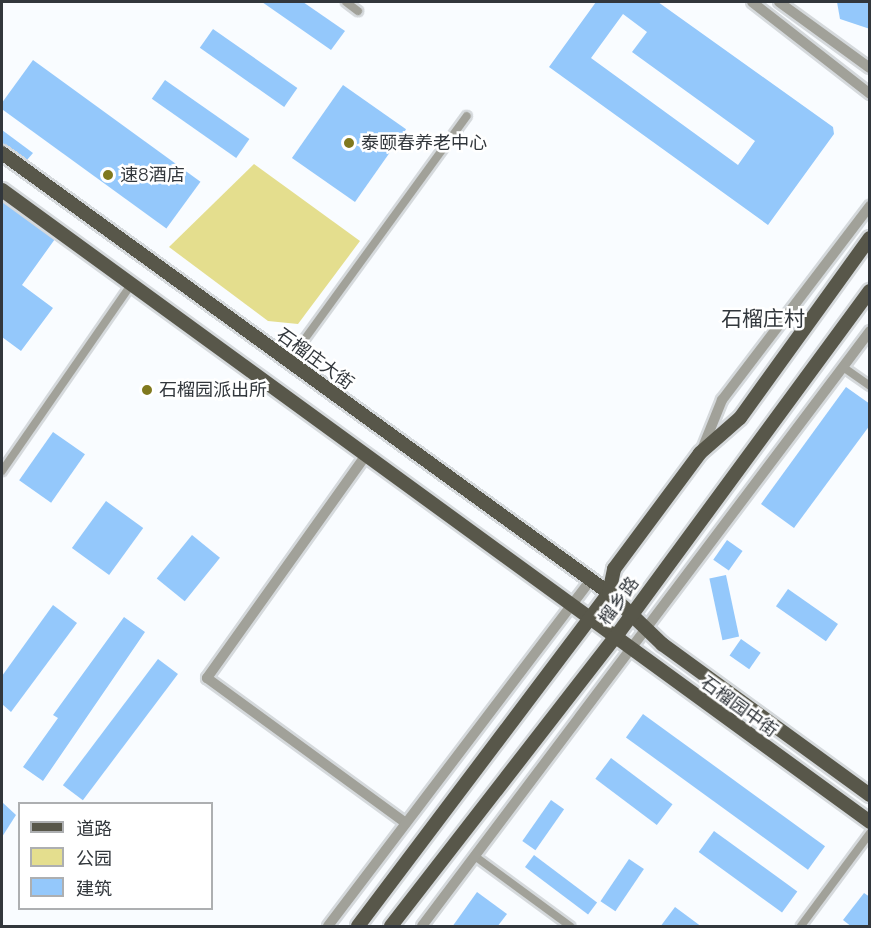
<!DOCTYPE html>
<meta charset="utf-8">
<style>
body{margin:0}
#map{position:relative;width:871px;height:928px;overflow:hidden;background:#f9fcff;font-family:Raleway,"Noto Sans SC",sans-serif}
div>[style]{position:absolute}
.green>*{inset:0;background:#e4de8e}
.building>*{inset:0;background:#94c8fb;transform-origin:0 0}
.roads{filter:drop-shadow(2px 0 #d5d9dc) drop-shadow(-2px 0 #d5d9dc) drop-shadow(0 2px #d5d9dc) drop-shadow(0 -2px #d5d9dc)}
.minor>*{height:8px;margin:-4px;padding:0 4px;transform-origin:4px;border-radius:4px;background:#a1a199}
.tertiary>*{height:10px;margin:-5px;padding:0 5px;transform-origin:5px;border-radius:5px;background:#a1a199}
.primary>*{height:14px;margin:-7px;padding:0 7px;transform-origin:7px;border-radius:7px;background:#58574a}
.dots>*{width:16px;height:16px;translate:-50% -50%;box-sizing:border-box;border:3px solid #fff;border-radius:50%}
span{translate:-50% -50%;white-space:nowrap;text-align:center;line-height:1.15;-webkit-text-stroke:5px #fff;paint-order:stroke}
.poi-label{font-size:18px;color:#32373c}
.left{translate:0 -50%;text-align:left}
.street-label{font-size:18px;color:#32373c}
.quarter-label{font-size:21px;color:#32373c}
.frame{position:absolute;inset:0;border:3px solid #32373c;pointer-events:none}
.legend{position:absolute;left:18px;top:802px;width:195px;height:108px;box-sizing:border-box;background:#fff;border:2px solid #adafb1;margin:0;padding:8px 10px;list-style:none;font-size:18px;color:#32373c}
.legend li{display:flex;align-items:center;gap:12px;height:30px}
.legend b{width:30px;border:2px solid #adafb1}
</style>
<div id="map">
<div class="green">
<i style="clip-path:polygon(254px 164px,360px 241px,298px 324px,268px 321px,169px 247px)"></i>
</div>
<div class="building">
<i style="clip-path:polygon(262px 2px,303px 2px,345px 31px,331px 50px)"></i>
<i style="clip-path:polygon(evenodd,596px 2px,658px 2px,833px 127px,834px 134px,768px 225px,549px 67px,596px 2px,623px 14px,647px 32px,632px 52px,755px 141px,738px 165px,591px 58px,623px 14px)"></i>
<i style="clip-path:polygon(837px 2px,870px 2px,870px 29px,840px 19px)"></i>
<i style="left:213px;top:29px;width:103px;height:23px;rotate:35deg"></i>
<i style="left:33px;top:60px;width:207px;height:58px;rotate:36deg"></i>
<i style="left:165px;top:80px;width:103px;height:23px;rotate:35deg"></i>
<i style="left:343px;top:85px;width:77px;height:89px;rotate:35deg"></i>
<i style="clip-path:polygon(2px 130px,33px 153px,27px 160px,2px 144px)"></i>
<i style="clip-path:polygon(2px 201px,55px 239px,22px 285px,53px 308px,21px 351px,2px 337px)"></i>
<i style="clip-path:polygon(846px 387px,870px 404px,870px 425px,794px 528px,761px 504px)"></i>
<i style="left:53px;top:432px;width:39px;height:59px;rotate:35deg"></i>
<i style="left:106px;top:501px;width:46px;height:58px;rotate:36deg"></i>
<i style="left:192px;top:535px;width:36px;height:56px;rotate:39deg"></i>
<i style="left:727px;top:540px;width:19px;height:24px;rotate:35deg"></i>
<i style="left:726px;top:575px;width:63px;height:17px;rotate:78deg"></i>
<i style="left:788px;top:589px;width:61px;height:21px;rotate:35deg"></i>
<i style="clip-path:polygon(53px 605px,77px 623px,11px 712px,2px 704px,2px 676px)"></i>
<i style="clip-path:polygon(124px 617px,145px 632px,43px 781px,23px 767px,58px 718px,53px 715px)"></i>
<i style="left:741px;top:639px;width:24px;height:20px;rotate:35deg"></i>
<i style="left:158px;top:659px;width:25px;height:158px;rotate:37deg"></i>
<i style="left:643px;top:714px;width:225px;height:29px;rotate:36deg"></i>
<i style="left:611px;top:758px;width:77px;height:26px;rotate:37deg"></i>
<i style="left:551px;top:800px;width:16px;height:50px;rotate:35deg"></i>
<i style="clip-path:polygon(2px 802px,16px 815px,2px 837px)"></i>
<i style="left:714px;top:831px;width:103px;height:26px;rotate:36deg"></i>
<i style="left:534px;top:855px;width:79px;height:15px;rotate:37deg"></i>
<i style="left:629px;top:859px;width:18px;height:51px;rotate:34deg"></i>
<i style="clip-path:polygon(477px 892px,507px 914px,497px 927px,452px 927px)"></i>
<i style="clip-path:polygon(864px 893px,870px 897px,870px 927px,852px 927px,843px 920px)"></i>
<i style="clip-path:polygon(675px 907px,702px 927px,660px 927px)"></i>
</div>
<div class="roads">
<div class="minor">
<i style="left:346px;top:2px;width:15px;rotate:37deg"></i>
<i style="left:288px;top:362px;width:304px;rotate:-54deg"></i>
<i style="left:843px;top:367px;width:33px;rotate:35deg"></i>
<i style="left:2px;top:471px;width:226px;rotate:-55.3deg"></i>
<i style="left:476px;top:857px;width:117px;rotate:36.3deg"></i>
<i style="left:801px;top:926px;width:116px;rotate:-53.4deg"></i>
</div>
<div class="tertiary">
<i style="left:752px;top:2px;width:150px;rotate:37.9deg"></i>
<i style="left:779px;top:2px;width:112px;rotate:36deg"></i>
<i style="left:701px;top:452px;width:56px;rotate:-68deg"></i>
<i style="left:722px;top:400px;width:244px;rotate:-52.7deg"></i>
<i style="left:366px;top:455px;width:274px;rotate:125.5deg"></i>
<i style="left:207px;top:678px;width:246px;rotate:36.1deg"></i>
<i style="left:328px;top:926px;width:435px;rotate:-52.8deg"></i>
<i style="left:422px;top:926px;width:745px;rotate:-53.02deg"></i>
</div>
<div class="primary">
<i style="left:2px;top:153px;width:750px;rotate:35.94deg"></i>
<i style="left:609px;top:593px;width:74px;rotate:43.9deg"></i>
<i style="left:662px;top:644px;width:257px;rotate:36deg"></i>
<i style="left:2px;top:190px;width:1074px;rotate:36.06deg"></i>
<i style="left:358px;top:926px;width:417px;rotate:-53deg"></i>
<i style="left:609px;top:593px;width:25px;rotate:-78deg"></i>
<i style="left:614px;top:569px;width:144px;rotate:-53.4deg"></i>
<i style="left:700px;top:453px;width:53px;rotate:-41.2deg"></i>
<i style="left:740px;top:418px;width:222px;rotate:-54.2deg"></i>
<i style="left:391px;top:926px;width:363px;rotate:-52.2deg"></i>
<i style="left:614px;top:639px;width:432px;rotate:-53.7deg"></i>
</div>
</div>
<div class="dots">
<i style="left:349px;top:143px;background:#80791e"></i>
<i style="left:108px;top:175px;background:#80791e"></i>
<i style="left:147px;top:390px;background:#80791e"></i>
</div>
<div class="poi-label">
<span class="left" style="left:361px;top:143px">泰颐春养老中心</span>
<span class="left" style="left:120px;top:175px">速8酒店</span>
<span class="left" style="left:159px;top:390px">石榴园派出所</span>
</div>
<div class="street-label">
<span style="left:315px;top:359px;rotate:36deg">石榴庄大街</span>
<span style="left:619px;top:601px;rotate:-54deg">榴乡路</span>
<span style="left:739px;top:707px;rotate:36deg">石榴园中街</span>
</div>
<div class="quarter-label">
<span style="left:763px;top:319px">石榴庄村</span>
</div>
<div class="frame"></div>
<ul class="legend">
<li><b style="height:8px;background:#58574a"></b>道路</li>
<li><b style="height:16px;background:#e4de8e"></b>公园</li>
<li><b style="height:16px;background:#94c8fb"></b>建筑</li>
</ul>
</div>
